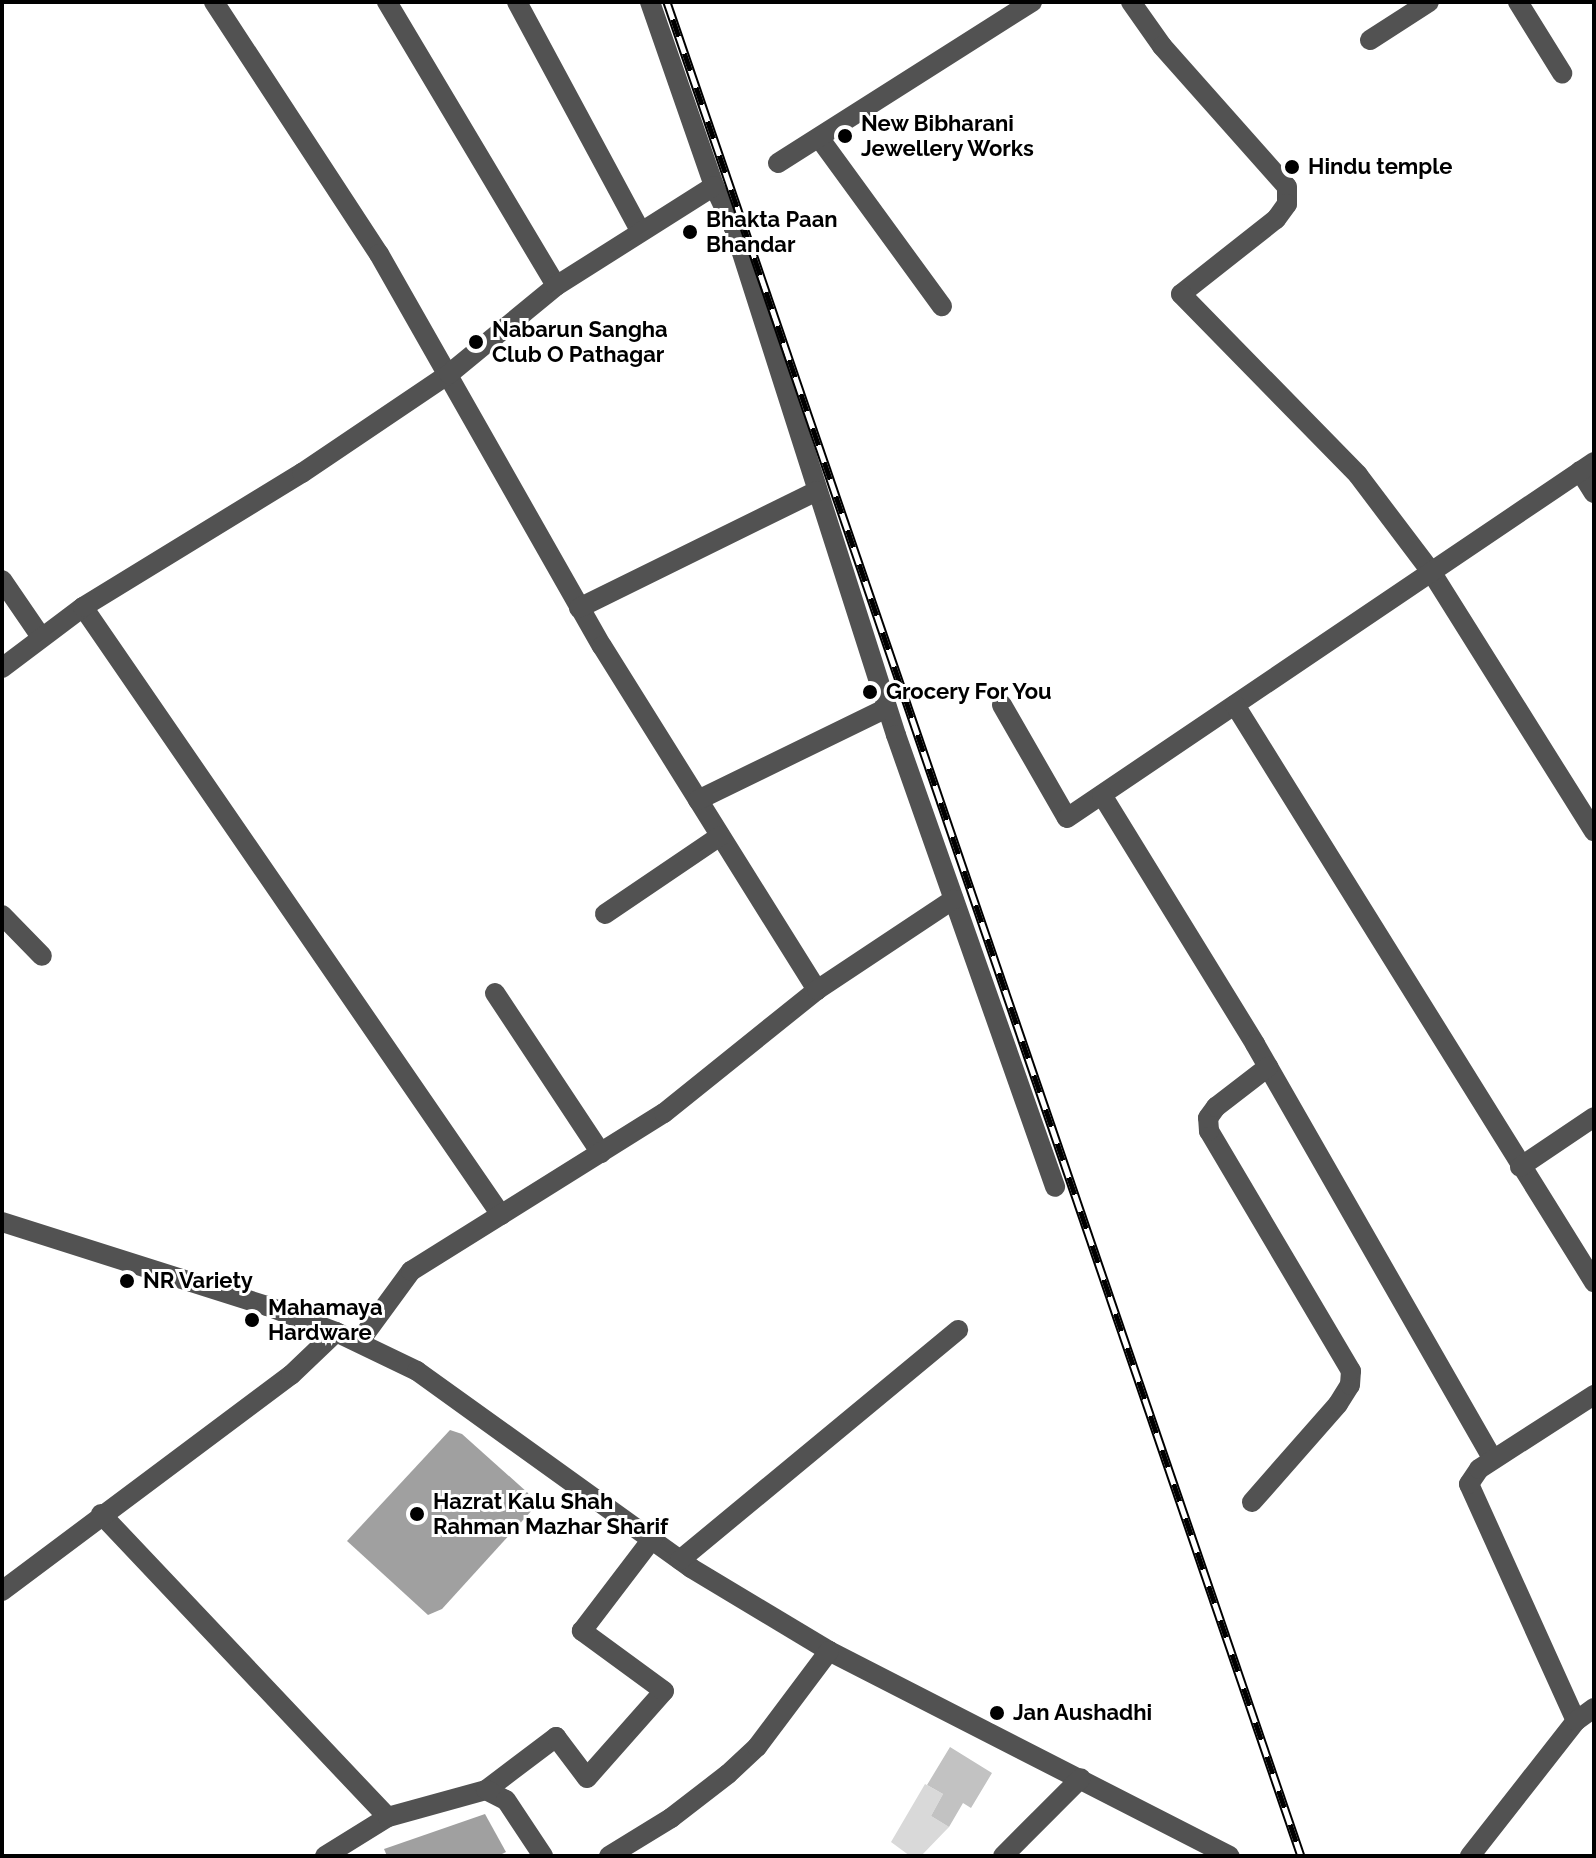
<!DOCTYPE html>
<style>
body{margin:0}
#map{position:relative;width:1596px;height:1858px;overflow:hidden;background:#fff;font-family:Raleway,sans-serif}
div>[style]{position:absolute}
.green>*{inset:0;background:#d9d9d9}
.water>*{inset:0;background:#a0a0a0}
.building>*{inset:0;background:#c2c2c2}
.minor>*{height:20px;margin:-10px;padding:0 10px;transform-origin:10px;border-radius:10px;background:#525252}
.rail>*{height:9px;margin-top:-4.5px;transform-origin:0;background:repeating-linear-gradient(90deg,#fff 0 18px,#000 0 36px);box-sizing:border-box;border-block:2px solid #000}
.dots>*{width:22px;height:22px;translate:-50% -50%;box-sizing:border-box;border:4px solid #fff;border-radius:50%}
span{translate:-50% -50%;white-space:nowrap;text-align:center;line-height:1.15;-webkit-text-stroke:6px #fff;paint-order:stroke}
.poi-label{font-size:22px;color:#000;font-weight:700}
.left{translate:0 -50%;text-align:left}
.frame{position:absolute;inset:0;border:4px solid #000;pointer-events:none}
</style>
<div id="map">
<div class="green">
<i style="clip-path:polygon(925px 1784px,943px 1794px,931px 1816px,949px 1827px,921px 1856px,910px 1856px,891px 1842px)"></i>
</div>
<div class="water">
<i style="clip-path:polygon(450px 1430px,462px 1434px,528px 1493px,534px 1508px,442px 1609px,428px 1615px,347px 1541px)"></i>
<i style="clip-path:polygon(485px 1814px,506px 1852px,498px 1856px,387px 1856px,384px 1849px)"></i>
</div>
<div class="building">
<i style="clip-path:polygon(950px 1747px,992px 1773px,971px 1808px,963px 1803px,949px 1827px,931px 1816px,943px 1794px,927px 1785px)"></i>
</div>
<div class="minor">
<i style="left:214px;top:2px;width:301px;rotate:56.8deg"></i>
<i style="left:379px;top:254px;width:451px;rotate:60.4deg"></i>
<i style="left:602px;top:646px;width:406px;rotate:58deg"></i>
<i style="left:387px;top:2px;width:330px;rotate:59.2deg"></i>
<i style="left:517px;top:2px;width:261px;rotate:61.7deg"></i>
<i style="left:650px;top:2px;width:195px;rotate:70.8deg"></i>
<i style="left:714px;top:186px;width:47px;rotate:64.5deg"></i>
<i style="left:734px;top:228px;width:532px;rotate:72.28deg"></i>
<i style="left:896px;top:735px;width:479px;rotate:70.6deg"></i>
<i style="left:1131px;top:2px;width:54px;rotate:54.8deg"></i>
<i style="left:1162px;top:46px;width:188px;rotate:48.4deg"></i>
<i style="left:1287px;top:187px;width:17px;rotate:90deg"></i>
<i style="left:1287px;top:204px;width:19px;rotate:126deg"></i>
<i style="left:1276px;top:219px;width:121px;rotate:141.7deg"></i>
<i style="left:1181px;top:294px;width:253px;rotate:45.6deg"></i>
<i style="left:1358px;top:475px;width:123px;rotate:52.9deg"></i>
<i style="left:1432px;top:573px;width:305px;rotate:57.9deg"></i>
<i style="left:1518px;top:2px;width:84px;rotate:58.2deg"></i>
<i style="left:1370px;top:40px;width:70px;rotate:-32.8deg"></i>
<i style="left:820px;top:139px;width:207px;rotate:53.9deg"></i>
<i style="left:778px;top:163px;width:301px;rotate:-32.4deg"></i>
<i style="left:1580px;top:471px;width:26px;rotate:58deg"></i>
<i style="left:2px;top:580px;width:69px;rotate:55.6deg"></i>
<i style="left:83px;top:607px;width:738px;rotate:55.49deg"></i>
<i style="left:579px;top:608px;width:265px;rotate:-26.2deg"></i>
<i style="left:2px;top:668px;width:101px;rotate:-37deg"></i>
<i style="left:83px;top:607px;width:257px;rotate:-31.5deg"></i>
<i style="left:302px;top:473px;width:177px;rotate:-34deg"></i>
<i style="left:449px;top:374px;width:139px;rotate:-39.4deg"></i>
<i style="left:556px;top:286px;width:187px;rotate:-32.3deg"></i>
<i style="left:1002px;top:705px;width:130px;rotate:60.1deg"></i>
<i style="left:1067px;top:818px;width:636px;rotate:-34.04deg"></i>
<i style="left:1235px;top:705px;width:680px;rotate:58.11deg"></i>
<i style="left:1102px;top:795px;width:292px;rotate:58.4deg"></i>
<i style="left:1255px;top:1044px;width:478px;rotate:60.2deg"></i>
<i style="left:698px;top:800px;width:210px;rotate:-26deg"></i>
<i style="left:605px;top:914px;width:139px;rotate:-34.1deg"></i>
<i style="left:2px;top:915px;width:57px;rotate:45.7deg"></i>
<i style="left:495px;top:993px;width:192px;rotate:56.5deg"></i>
<i style="left:1520px;top:1167px;width:89px;rotate:-34deg"></i>
<i style="left:2px;top:1222px;width:278px;rotate:17.6deg"></i>
<i style="left:267px;top:1306px;width:74px;rotate:20.6deg"></i>
<i style="left:336px;top:1332px;width:90px;rotate:25.7deg"></i>
<i style="left:417px;top:1371px;width:337px;rotate:35.7deg"></i>
<i style="left:691px;top:1568px;width:161px;rotate:31deg"></i>
<i style="left:829px;top:1651px;width:450px;rotate:27.1deg"></i>
<i style="left:359px;top:1342px;width:88px;rotate:-53.8deg"></i>
<i style="left:411px;top:1271px;width:298px;rotate:-32deg"></i>
<i style="left:664px;top:1113px;width:196px;rotate:-38.8deg"></i>
<i style="left:817px;top:990px;width:164px;rotate:-33.6deg"></i>
<i style="left:1252px;top:1502px;width:130px;rotate:-48.7deg"></i>
<i style="left:1338px;top:1404px;width:22px;rotate:-58deg"></i>
<i style="left:1350px;top:1385px;width:14px;rotate:-86deg"></i>
<i style="left:1351px;top:1371px;width:279px;rotate:-120.6deg"></i>
<i style="left:1209px;top:1131px;width:13px;rotate:-94deg"></i>
<i style="left:1208px;top:1118px;width:14px;rotate:-54deg"></i>
<i style="left:1216px;top:1107px;width:66px;rotate:-37.6deg"></i>
<i style="left:101px;top:1514px;width:417px;rotate:46.6deg"></i>
<i style="left:680px;top:1560px;width:361px;rotate:-39.6deg"></i>
<i style="left:2px;top:1591px;width:361px;rotate:-36.8deg"></i>
<i style="left:291px;top:1375px;width:62px;rotate:-43.7deg"></i>
<i style="left:1576px;top:1721px;width:260px;rotate:-114.3deg"></i>
<i style="left:1469px;top:1484px;width:18px;rotate:-56deg"></i>
<i style="left:1479px;top:1469px;width:137px;rotate:-32.8deg"></i>
<i style="left:486px;top:1790px;width:88px;rotate:-37.1deg"></i>
<i style="left:556px;top:1737px;width:51px;rotate:52.9deg"></i>
<i style="left:587px;top:1778px;width:116px;rotate:-48.5deg"></i>
<i style="left:664px;top:1691px;width:102px;rotate:-143.8deg"></i>
<i style="left:582px;top:1631px;width:116px;rotate:-52.7deg"></i>
<i style="left:325px;top:1856px;width:74px;rotate:-31.8deg"></i>
<i style="left:388px;top:1817px;width:102px;rotate:-15.4deg"></i>
<i style="left:486px;top:1790px;width:22px;rotate:27deg"></i>
<i style="left:506px;top:1800px;width:67px;rotate:56.5deg"></i>
<i style="left:609px;top:1856px;width:73px;rotate:-31.5deg"></i>
<i style="left:671px;top:1818px;width:72px;rotate:-37.7deg"></i>
<i style="left:728px;top:1774px;width:40px;rotate:-43deg"></i>
<i style="left:757px;top:1747px;width:120px;rotate:-53.1deg"></i>
<i style="left:1003px;top:1856px;width:110px;rotate:-45deg"></i>
<i style="left:1470px;top:1856px;width:172px;rotate:-51.9deg"></i>
<i style="left:1576px;top:1721px;width:22px;rotate:-36deg"></i>
</div>
<div class="rail">
<i style="left:667px;top:2px;width:1959px;rotate:71.12deg"></i>
</div>
<div class="dots">
<i style="left:845px;top:136px;background:#000"></i>
<i style="left:1292px;top:167px;background:#000"></i>
<i style="left:690px;top:232px;background:#000"></i>
<i style="left:476px;top:342px;background:#000"></i>
<i style="left:870px;top:692px;background:#000"></i>
<i style="left:127px;top:1281px;background:#000"></i>
<i style="left:252px;top:1320px;background:#000"></i>
<i style="left:417px;top:1514px;background:#000"></i>
<i style="left:997px;top:1713px;background:#000"></i>
</div>
<div class="poi-label">
<span class="left" style="left:861px;top:136px">New Bibharani<br>Jewellery Works</span>
<span class="left" style="left:1308px;top:167px">Hindu temple</span>
<span class="left" style="left:706px;top:232px">Bhakta Paan<br>Bhandar</span>
<span class="left" style="left:492px;top:342px">Nabarun Sangha<br>Club O Pathagar</span>
<span class="left" style="left:886px;top:692px">Grocery For You</span>
<span class="left" style="left:143px;top:1281px">NR Variety</span>
<span class="left" style="left:268px;top:1320px">Mahamaya<br>Hardware</span>
<span class="left" style="left:433px;top:1514px">Hazrat Kalu Shah<br>Rahman Mazhar Sharif</span>
<span class="left" style="left:1013px;top:1713px">Jan Aushadhi</span>
</div>
<div class="frame"></div>
</div>
